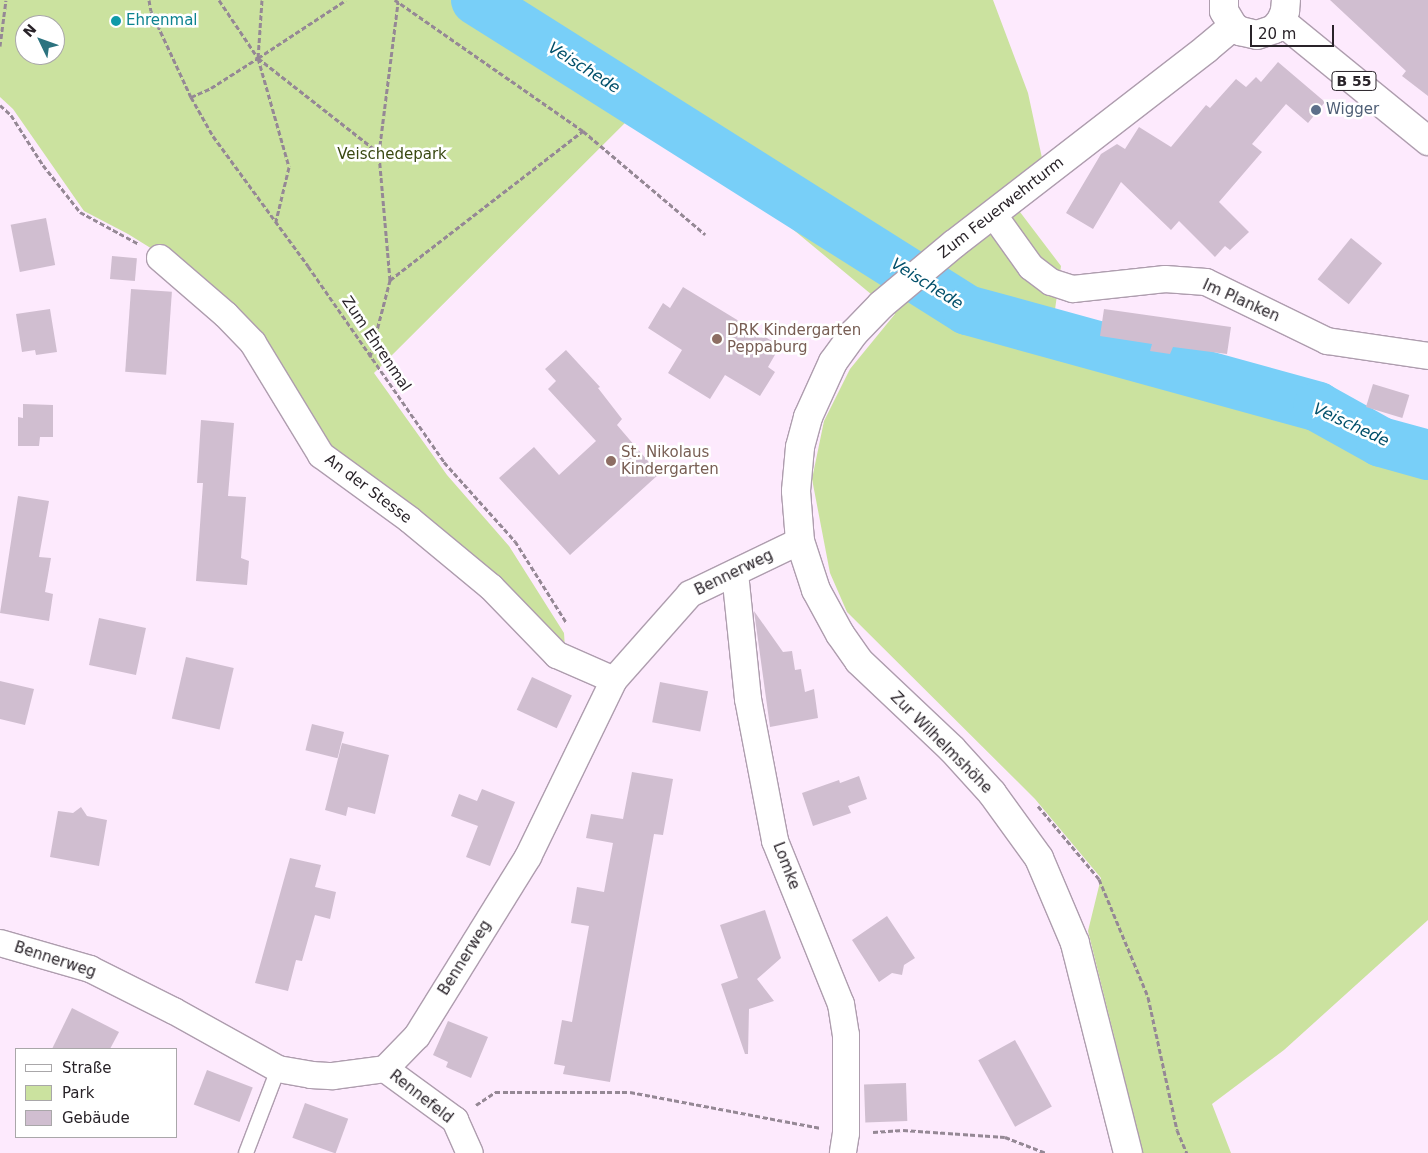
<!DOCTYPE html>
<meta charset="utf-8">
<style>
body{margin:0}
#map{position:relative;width:1428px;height:1153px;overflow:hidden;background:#fdeafd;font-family:"DejaVu Sans",sans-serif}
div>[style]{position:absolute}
.green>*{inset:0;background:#cbe29f}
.river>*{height:50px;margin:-25px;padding:0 25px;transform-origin:25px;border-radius:25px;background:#78cff8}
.building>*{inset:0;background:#d0bed0;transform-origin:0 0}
.path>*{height:3px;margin-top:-1.5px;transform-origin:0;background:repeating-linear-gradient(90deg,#958895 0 5px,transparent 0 7.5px)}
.roads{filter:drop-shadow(1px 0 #ae9dae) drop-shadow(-1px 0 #ae9dae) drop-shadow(0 1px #ae9dae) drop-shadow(0 -1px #ae9dae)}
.service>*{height:14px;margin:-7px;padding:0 7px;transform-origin:7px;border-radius:7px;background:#fff}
.minor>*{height:26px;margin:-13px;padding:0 13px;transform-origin:13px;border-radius:13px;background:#fff}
.tertiary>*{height:28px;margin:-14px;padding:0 14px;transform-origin:14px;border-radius:14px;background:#fff}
.primary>*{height:28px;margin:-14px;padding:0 14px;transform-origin:14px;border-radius:14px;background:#fff}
.dots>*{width:14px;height:14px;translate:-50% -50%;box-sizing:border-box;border:2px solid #fff;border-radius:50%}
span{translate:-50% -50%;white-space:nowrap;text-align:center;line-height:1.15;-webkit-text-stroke:5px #fff;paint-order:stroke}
.shield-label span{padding:1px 4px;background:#fff;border:1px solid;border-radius:4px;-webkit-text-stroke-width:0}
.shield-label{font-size:14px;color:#292329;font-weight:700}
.culture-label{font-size:15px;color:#0d838f}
.left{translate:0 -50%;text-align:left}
.service-label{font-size:15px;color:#4e5e75}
.park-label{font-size:15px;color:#394812}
.street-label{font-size:15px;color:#292329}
.education-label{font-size:15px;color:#785e54}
.water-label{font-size:16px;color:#014f6a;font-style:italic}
.legend{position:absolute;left:15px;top:1048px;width:162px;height:90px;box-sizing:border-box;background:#fff;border:1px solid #a9a7a9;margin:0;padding:6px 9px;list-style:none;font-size:15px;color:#292329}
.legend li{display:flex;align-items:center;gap:10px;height:25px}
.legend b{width:25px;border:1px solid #a9a7a9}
.north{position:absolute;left:15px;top:15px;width:50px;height:50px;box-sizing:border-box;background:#fff;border:1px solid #a9a7a9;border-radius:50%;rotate:312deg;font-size:14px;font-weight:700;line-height:20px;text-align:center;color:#292329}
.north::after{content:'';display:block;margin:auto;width:18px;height:22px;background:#2c737f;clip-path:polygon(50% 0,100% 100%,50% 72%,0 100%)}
.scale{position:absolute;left:1250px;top:25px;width:84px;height:22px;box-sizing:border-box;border:2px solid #292329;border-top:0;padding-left:6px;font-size:15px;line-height:18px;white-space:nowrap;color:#292329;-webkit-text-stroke:4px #fff;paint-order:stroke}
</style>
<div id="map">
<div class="green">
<i style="clip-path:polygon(evenodd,0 0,993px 0,1028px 93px,1042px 158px,1004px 191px,1061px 266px,1050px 346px,1428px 445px,1428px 920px,1284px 1050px,1212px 1104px,1231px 1153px,1143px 1153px,1088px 931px,1101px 878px,1035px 799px,847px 612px,830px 573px,812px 479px,824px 421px,850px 369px,895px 314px,643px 105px,374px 373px,447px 475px,509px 546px,564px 633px,565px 649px,328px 451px,170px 260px,128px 234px,84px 211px,13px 109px,0 97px,0 0,25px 25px,55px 25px,55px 55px,25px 55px,25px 25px)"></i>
</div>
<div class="river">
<i style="left:476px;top:0;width:581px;rotate:32.27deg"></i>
<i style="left:967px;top:310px;width:364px;rotate:15.4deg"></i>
<i style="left:1318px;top:407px;width:72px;rotate:29.1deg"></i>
<i style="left:1381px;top:442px;width:49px;rotate:15.5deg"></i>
</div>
<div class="building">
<i style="clip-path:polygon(1330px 0,1428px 0,1428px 96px,1402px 76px,1406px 71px)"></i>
<i style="clip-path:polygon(1278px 62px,1325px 102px,1308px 123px,1286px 104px,1252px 144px,1262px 152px,1219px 202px,1249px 232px,1230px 250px,1225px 246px,1215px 257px,1179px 221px,1171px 230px,1121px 182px,1093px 229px,1066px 213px,1101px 154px,1117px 144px,1125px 149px,1139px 127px,1171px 147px,1206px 105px,1210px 108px,1236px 79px,1246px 87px,1256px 77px,1261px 82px)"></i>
<i style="left:46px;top:218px;width:48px;height:36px;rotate:79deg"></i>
<i style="left:1351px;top:238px;width:40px;height:53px;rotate:39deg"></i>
<i style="left:112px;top:256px;width:25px;height:23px;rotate:5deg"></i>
<i style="clip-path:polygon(683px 287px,780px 346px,768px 367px,775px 372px,760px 396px,725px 375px,710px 399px,668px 373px,682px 350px,648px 328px,663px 303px,670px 308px)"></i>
<i style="left:131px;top:289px;width:41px;height:83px;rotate:4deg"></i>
<i style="clip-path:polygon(50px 309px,57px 352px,36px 355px,35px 350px,22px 352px,16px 314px)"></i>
<i style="clip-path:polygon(1104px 309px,1231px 327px,1227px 354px,1173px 347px,1170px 354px,1150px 351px,1152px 344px,1100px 336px)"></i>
<i style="clip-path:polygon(566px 350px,600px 387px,598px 388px,622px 419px,617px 425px,659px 474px,570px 555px,499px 478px,534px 447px,559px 475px,596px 441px,548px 389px,556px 381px,545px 369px)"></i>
<i style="left:1373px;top:384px;width:38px;height:24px;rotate:17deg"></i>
<i style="clip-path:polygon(23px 404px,53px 405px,53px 437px,40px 437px,39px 446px,18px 446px,18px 417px,23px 418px)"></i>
<i style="clip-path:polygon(201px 420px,234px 423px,228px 496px,246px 497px,241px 558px,249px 561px,247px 585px,196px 581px,203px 483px,197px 483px)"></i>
<i style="clip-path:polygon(18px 496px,49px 501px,39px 557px,51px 558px,45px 592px,53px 594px,49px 621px,0 613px)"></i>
<i style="clip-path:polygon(754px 611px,783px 652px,792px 651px,795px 670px,801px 669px,805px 692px,814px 689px,818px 718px,770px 727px)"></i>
<i style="left:99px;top:618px;width:48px;height:48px;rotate:12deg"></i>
<i style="left:186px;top:657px;width:49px;height:63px;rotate:13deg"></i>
<i style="left:532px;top:677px;width:44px;height:36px;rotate:25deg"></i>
<i style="clip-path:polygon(0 681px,34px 689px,25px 725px,0 719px)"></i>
<i style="left:660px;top:682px;width:49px;height:41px;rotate:11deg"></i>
<i style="left:312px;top:724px;width:33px;height:27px;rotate:14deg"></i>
<i style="clip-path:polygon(342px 743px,389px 755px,375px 814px,348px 807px,346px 816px,325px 810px)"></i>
<i style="clip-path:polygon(632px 772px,673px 779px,663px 835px,654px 834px,610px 1082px,563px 1074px,565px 1066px,554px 1064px,562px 1020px,572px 1022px,589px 926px,571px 923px,577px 887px,604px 892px,613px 843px,586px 838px,591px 814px,623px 819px)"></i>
<i style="clip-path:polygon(859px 776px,867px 799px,848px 806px,851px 813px,813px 826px,802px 793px,839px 780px,840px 783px)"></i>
<i style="clip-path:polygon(482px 789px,515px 802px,490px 866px,466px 857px,478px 826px,451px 816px,459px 794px,477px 801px)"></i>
<i style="clip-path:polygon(81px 807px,87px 816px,107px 820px,99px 866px,50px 857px,58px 811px,73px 813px)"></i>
<i style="clip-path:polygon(290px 858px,321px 865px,315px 887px,336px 892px,330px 919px,315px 915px,302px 961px,296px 960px,288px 991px,255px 983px)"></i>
<i style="clip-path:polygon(765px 910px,781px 958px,757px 979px,774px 1001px,749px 1009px,748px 1054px,745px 1054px,721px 984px,738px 978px,720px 925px)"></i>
<i style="clip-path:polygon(887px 916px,915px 958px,904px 965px,902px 975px,892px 973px,879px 982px,852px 940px)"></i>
<i style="clip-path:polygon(72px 1008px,119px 1032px,110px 1049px,52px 1049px)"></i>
<i style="clip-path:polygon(448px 1021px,488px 1037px,471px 1078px,446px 1067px,448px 1062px,433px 1055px)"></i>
<i style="left:1015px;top:1040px;width:76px;height:42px;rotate:61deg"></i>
<i style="left:207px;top:1070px;width:49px;height:37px;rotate:21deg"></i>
<i style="left:906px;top:1083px;width:38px;height:42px;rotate:88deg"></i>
<i style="left:305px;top:1103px;width:46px;height:37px;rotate:20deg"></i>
</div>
<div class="path">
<i style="left:149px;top:0;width:11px;rotate:80deg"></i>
<i style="left:151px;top:11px;width:95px;rotate:65.1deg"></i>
<i style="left:191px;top:97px;width:45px;rotate:60.6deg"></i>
<i style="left:213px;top:136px;width:161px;rotate:53.8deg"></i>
<i style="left:308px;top:266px;width:239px;rotate:55.2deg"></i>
<i style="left:444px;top:462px;width:106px;rotate:48.1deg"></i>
<i style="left:515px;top:541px;width:96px;rotate:57.8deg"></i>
<i style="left:219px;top:0;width:70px;rotate:56.1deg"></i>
<i style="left:258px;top:58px;width:105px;rotate:-33.4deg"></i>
<i style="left:262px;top:0;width:58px;rotate:93.9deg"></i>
<i style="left:258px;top:58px;width:113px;rotate:74.1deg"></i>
<i style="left:289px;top:167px;width:56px;rotate:103.5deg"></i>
<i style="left:0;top:46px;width:46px;rotate:-82.6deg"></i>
<i style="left:191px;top:97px;width:22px;rotate:-24deg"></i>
<i style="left:211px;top:88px;width:56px;rotate:-32.6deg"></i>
<i style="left:258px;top:58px;width:154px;rotate:38.1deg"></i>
<i style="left:379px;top:153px;width:152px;rotate:-82.8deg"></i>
<i style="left:398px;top:2px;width:4px;rotate:-146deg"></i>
<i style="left:0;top:105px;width:15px;rotate:42deg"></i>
<i style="left:11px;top:115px;width:59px;rotate:57.4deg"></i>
<i style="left:43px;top:165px;width:60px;rotate:51.8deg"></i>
<i style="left:80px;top:212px;width:67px;rotate:28.5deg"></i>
<i style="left:583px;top:131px;width:160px;rotate:40.2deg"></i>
<i style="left:390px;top:280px;width:244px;rotate:-37.7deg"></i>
<i style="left:583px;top:131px;width:226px;rotate:-145.1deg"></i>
<i style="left:370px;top:357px;width:80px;rotate:-75.4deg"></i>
<i style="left:390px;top:280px;width:127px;rotate:-95deg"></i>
<i style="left:1038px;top:806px;width:95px;rotate:50.1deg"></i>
<i style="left:1099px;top:879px;width:128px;rotate:67.4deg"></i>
<i style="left:1148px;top:997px;width:136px;rotate:77.7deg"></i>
<i style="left:1177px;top:1130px;width:25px;rotate:67deg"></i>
<i style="left:476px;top:1105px;width:23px;rotate:-34deg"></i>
<i style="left:495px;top:1092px;width:135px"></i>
<i style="left:630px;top:1092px;width:193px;rotate:10.7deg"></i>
<i style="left:873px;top:1132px;width:30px;rotate:-4deg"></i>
<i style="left:903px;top:1130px;width:102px;rotate:3.9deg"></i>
<i style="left:1005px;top:1137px;width:44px;rotate:21.3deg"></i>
</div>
<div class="roads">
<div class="service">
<i style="left:246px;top:1153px;width:90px;rotate:-69.1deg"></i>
</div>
<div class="minor">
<i style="left:993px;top:214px;width:65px;rotate:54.4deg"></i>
<i style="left:1031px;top:267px;width:25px;rotate:37deg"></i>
<i style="left:1051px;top:282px;width:23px;rotate:18deg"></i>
<i style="left:1073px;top:289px;width:93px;rotate:-6.2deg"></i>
<i style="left:1165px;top:279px;width:41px;rotate:4.2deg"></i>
<i style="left:1206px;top:282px;width:135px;rotate:26deg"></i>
<i style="left:1327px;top:341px;width:102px;rotate:8.4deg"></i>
<i style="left:160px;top:258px;width:87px;rotate:40.8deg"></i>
<i style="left:226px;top:315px;width:39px;rotate:46deg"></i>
<i style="left:253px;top:343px;width:131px;rotate:58.7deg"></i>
<i style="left:321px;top:455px;width:110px;rotate:36.1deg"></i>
<i style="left:410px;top:520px;width:105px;rotate:39.6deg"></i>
<i style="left:491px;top:587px;width:95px;rotate:45.9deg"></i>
<i style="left:557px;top:655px;width:62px;rotate:23.7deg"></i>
<i style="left:735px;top:573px;width:127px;rotate:84.1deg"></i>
<i style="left:748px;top:699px;width:145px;rotate:79.2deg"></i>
<i style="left:775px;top:841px;width:176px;rotate:68deg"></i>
<i style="left:841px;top:1004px;width:31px;rotate:81deg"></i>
<i style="left:846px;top:1035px;width:98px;rotate:90deg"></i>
<i style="left:846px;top:1133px;width:20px;rotate:99deg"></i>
<i style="left:0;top:943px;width:94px;rotate:16.1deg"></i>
<i style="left:90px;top:969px;width:94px;rotate:26.6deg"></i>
<i style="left:174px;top:1011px;width:119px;rotate:29.1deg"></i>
<i style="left:278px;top:1069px;width:34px;rotate:10deg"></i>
<i style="left:311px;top:1075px;width:22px;rotate:3deg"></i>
<i style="left:333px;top:1076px;width:52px;rotate:-7.7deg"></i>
<i style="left:385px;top:1069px;width:46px;rotate:-45.9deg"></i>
<i style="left:417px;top:1036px;width:211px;rotate:-58.2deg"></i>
<i style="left:528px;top:857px;width:197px;rotate:-64.1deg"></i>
<i style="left:614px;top:680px;width:115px;rotate:-48.5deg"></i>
<i style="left:690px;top:594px;width:122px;rotate:-25.7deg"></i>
<i style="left:385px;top:1069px;width:87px;rotate:36.1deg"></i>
<i style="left:455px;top:1120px;width:36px;rotate:66deg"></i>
</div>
<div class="tertiary">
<i style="left:1128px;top:1153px;width:217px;rotate:-104.2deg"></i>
<i style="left:1075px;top:943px;width:92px;rotate:-113deg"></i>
<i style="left:1039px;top:858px;width:80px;rotate:-125.9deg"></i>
<i style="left:992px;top:793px;width:59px;rotate:-132.3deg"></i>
<i style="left:952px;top:749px;width:128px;rotate:-136.6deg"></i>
<i style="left:859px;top:661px;width:33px;rotate:-125deg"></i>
<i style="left:840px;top:634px;width:50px;rotate:-118.6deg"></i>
<i style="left:816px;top:590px;width:52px;rotate:-108.1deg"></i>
<i style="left:800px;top:541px;width:50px;rotate:-94.6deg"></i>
<i style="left:796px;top:491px;width:44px;rotate:-84.8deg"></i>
<i style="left:800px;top:447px;width:31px;rotate:-75deg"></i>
<i style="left:808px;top:417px;width:60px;rotate:-65.6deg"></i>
<i style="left:833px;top:362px;width:36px;rotate:-54deg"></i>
<i style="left:854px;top:333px;width:39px;rotate:-46deg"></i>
<i style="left:881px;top:305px;width:95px;rotate:-39.9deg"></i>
<i style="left:954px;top:244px;width:319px;rotate:-37.7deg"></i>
<i style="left:1206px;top:49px;width:35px;rotate:-40deg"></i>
</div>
<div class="primary">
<i style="left:1224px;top:0;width:11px;rotate:90deg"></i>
<i style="left:1224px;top:11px;width:17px;rotate:59deg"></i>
<i style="left:1233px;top:26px;width:9px;rotate:36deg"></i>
<i style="left:1240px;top:31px;width:17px;rotate:13deg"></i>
<i style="left:1257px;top:35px;width:18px;rotate:-19deg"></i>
<i style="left:1274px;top:29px;width:11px;rotate:-49deg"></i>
<i style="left:1281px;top:21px;width:11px;rotate:-68deg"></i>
<i style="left:1285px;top:11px;width:11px;rotate:-85deg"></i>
<i style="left:1281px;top:21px;width:190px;rotate:39.2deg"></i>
</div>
</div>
<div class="dots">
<i style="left:116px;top:21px;background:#0f9aa8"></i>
<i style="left:1316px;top:110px;background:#5c6f8a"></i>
<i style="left:717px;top:339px;background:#8d6e63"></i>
<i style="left:611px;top:461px;background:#8d6e63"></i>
</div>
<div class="shield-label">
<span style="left:1354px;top:81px">B 55</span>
</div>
<div class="culture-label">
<span class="left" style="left:126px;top:21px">Ehrenmal</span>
</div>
<div class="service-label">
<span class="left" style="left:1326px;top:110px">Wigger</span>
</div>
<div class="park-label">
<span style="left:392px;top:155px">Veischedepark</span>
</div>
<div class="street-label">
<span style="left:1001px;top:208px;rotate:-38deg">Zum Feuerwehrturm</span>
<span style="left:1241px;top:301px;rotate:24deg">Im Planken</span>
<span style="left:376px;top:344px;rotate:56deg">Zum Ehrenmal</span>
<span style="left:368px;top:489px;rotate:37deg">An der Stesse</span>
<span style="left:734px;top:573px;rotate:-26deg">Bennerweg</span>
<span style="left:941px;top:743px;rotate:45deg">Zur Wilhelmshöhe</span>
<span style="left:786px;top:866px;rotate:69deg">Lomke</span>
<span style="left:465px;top:958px;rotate:-58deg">Bennerweg</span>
<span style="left:55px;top:960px;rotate:18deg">Bennerweg</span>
<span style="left:421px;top:1097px;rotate:38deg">Rennefeld</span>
</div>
<div class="education-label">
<span class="left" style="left:727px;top:339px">DRK Kindergarten<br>Peppaburg</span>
<span class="left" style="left:621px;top:461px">St. Nikolaus<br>Kindergarten</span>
</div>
<div class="water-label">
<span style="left:584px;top:68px;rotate:32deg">Veischede</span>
<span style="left:927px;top:284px;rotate:32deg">Veischede</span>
<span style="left:1351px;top:425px;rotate:25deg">Veischede</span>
</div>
<ul class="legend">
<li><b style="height:6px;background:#fff"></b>Straße</li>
<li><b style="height:14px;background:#cbe29f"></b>Park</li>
<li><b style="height:14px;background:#d0bed0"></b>Gebäude</li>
</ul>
<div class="north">N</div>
<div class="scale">20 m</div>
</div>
